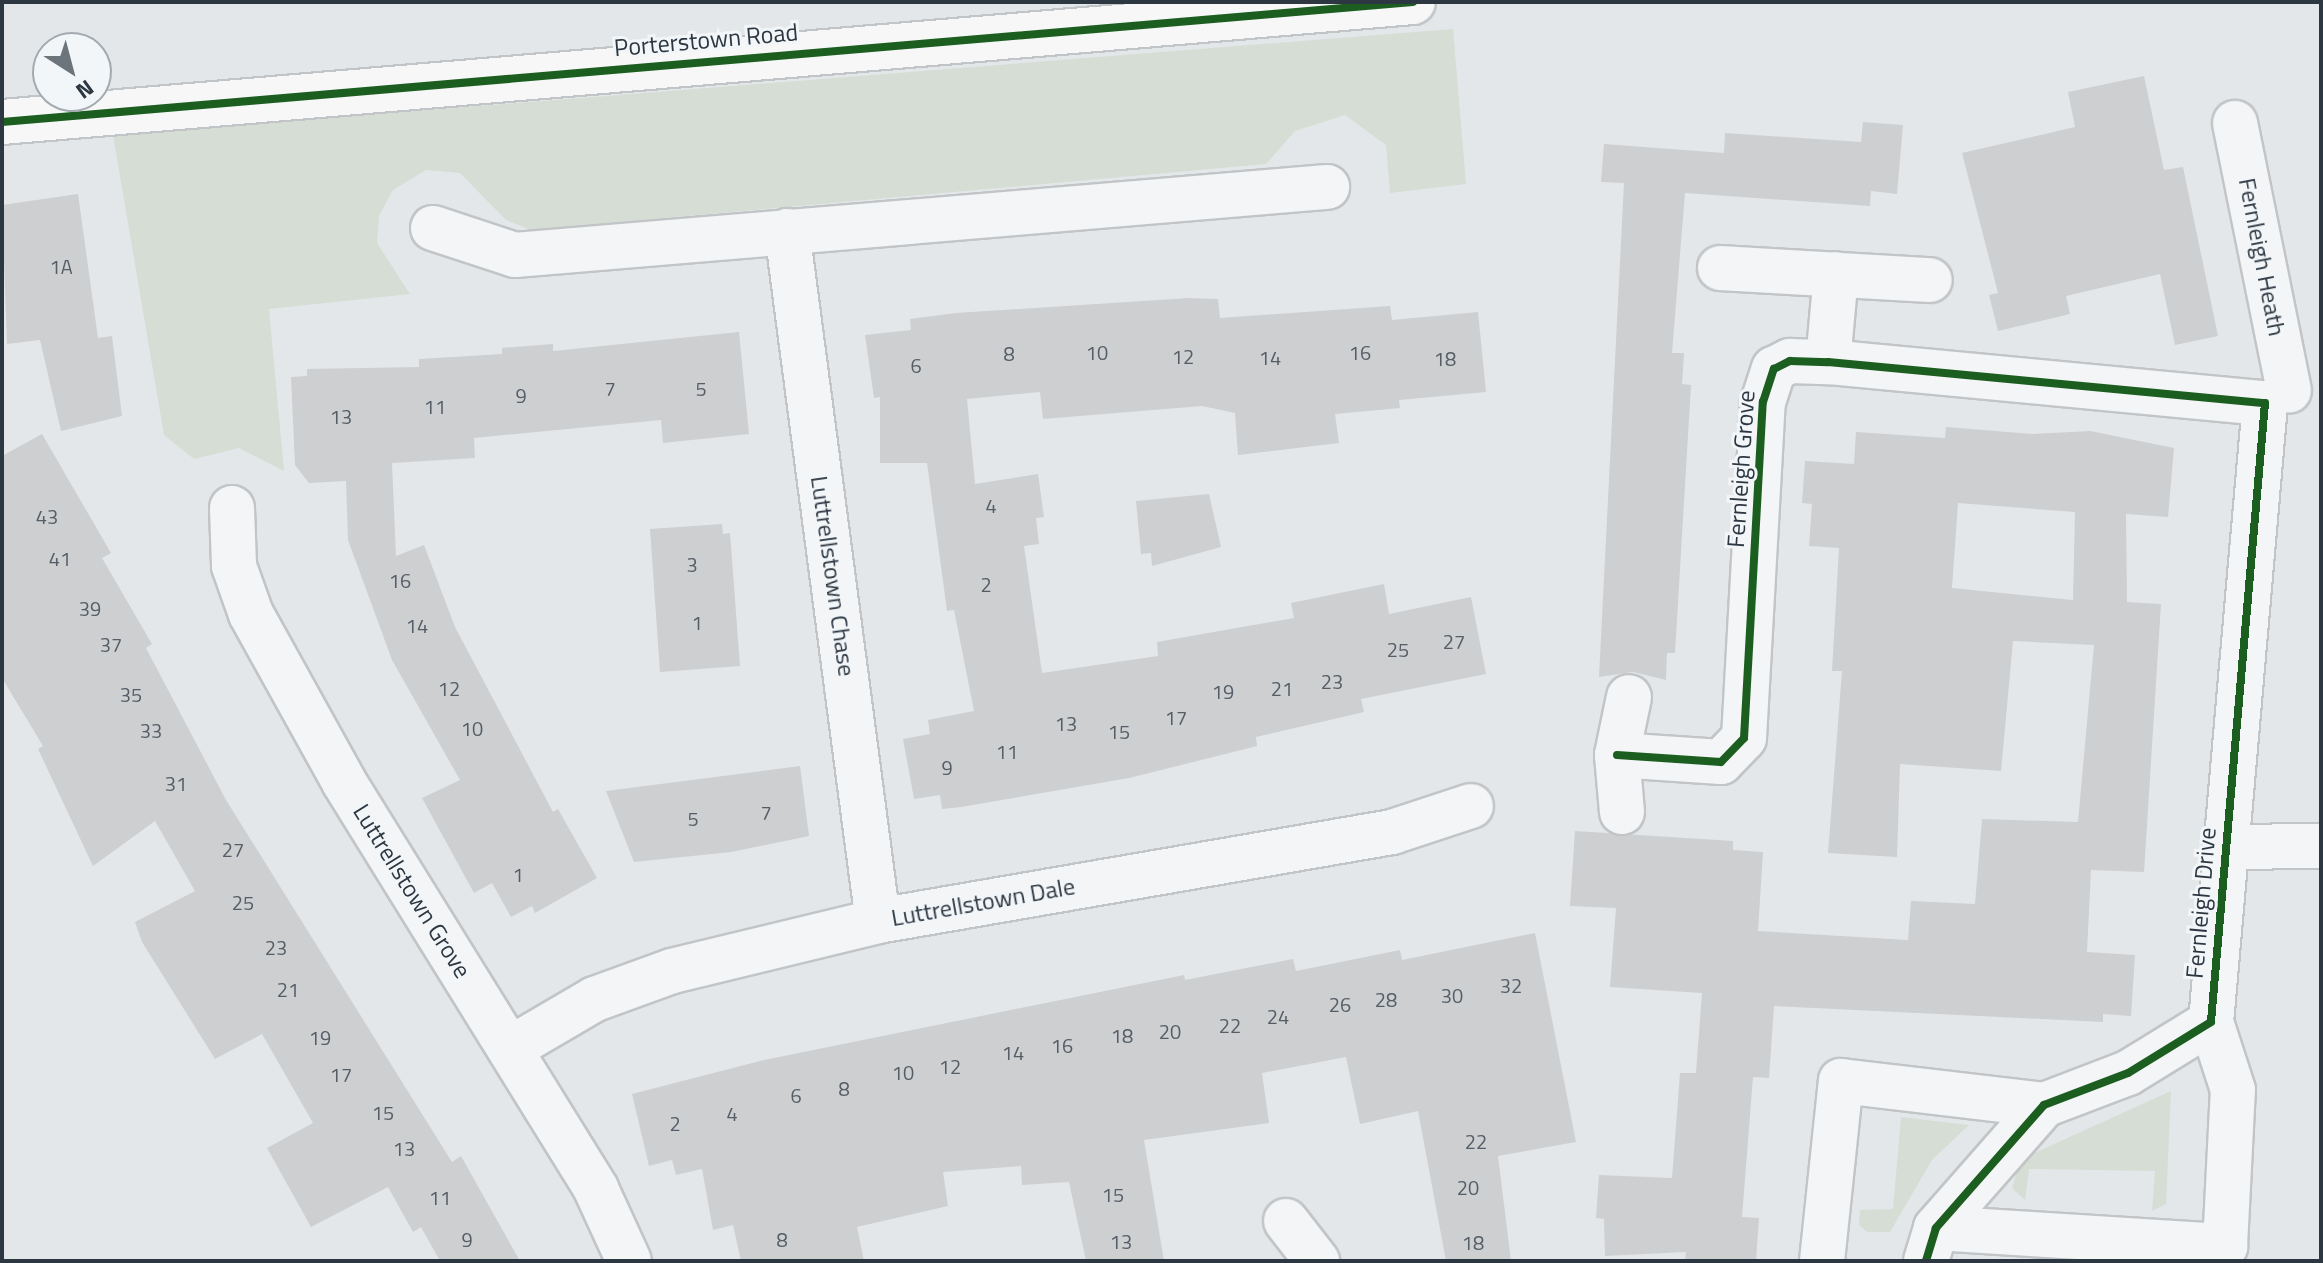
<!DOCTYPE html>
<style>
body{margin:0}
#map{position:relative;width:2323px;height:1263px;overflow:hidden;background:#e4e7e9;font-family:"Titillium Web",sans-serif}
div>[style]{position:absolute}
.green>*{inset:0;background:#d6ddd5}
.building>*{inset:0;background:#cdcfd1}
.roads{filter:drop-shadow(2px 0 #c2c5c7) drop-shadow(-2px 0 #c2c5c7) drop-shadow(0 2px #c2c5c7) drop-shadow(0 -2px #c2c5c7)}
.street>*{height:44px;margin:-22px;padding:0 22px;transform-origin:22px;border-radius:22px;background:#f4f5f6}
.secondary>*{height:44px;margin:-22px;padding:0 22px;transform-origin:22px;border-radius:22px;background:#f7f7f8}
.cycleway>*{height:8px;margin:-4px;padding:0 4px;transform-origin:4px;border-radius:4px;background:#1b5e20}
span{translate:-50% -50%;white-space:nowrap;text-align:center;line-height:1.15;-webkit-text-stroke:6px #f3f6f8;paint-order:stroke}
.number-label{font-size:20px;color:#555e66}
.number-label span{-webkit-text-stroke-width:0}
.street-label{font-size:24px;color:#2c3742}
.frame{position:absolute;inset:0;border:4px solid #2c3742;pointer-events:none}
.north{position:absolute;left:32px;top:32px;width:80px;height:80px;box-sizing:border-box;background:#f3f6f8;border:2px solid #a3aaaf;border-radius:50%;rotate:144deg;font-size:22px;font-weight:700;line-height:32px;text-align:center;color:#2c3742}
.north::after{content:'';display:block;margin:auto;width:28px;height:36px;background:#6c757c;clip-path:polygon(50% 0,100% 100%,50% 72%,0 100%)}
</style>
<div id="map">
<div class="green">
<i style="clip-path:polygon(1453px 29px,1466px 184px,1390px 193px,1386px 145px,1345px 115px,1295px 131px,1266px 164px,531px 230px,506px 220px,460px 173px,426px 170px,393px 190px,379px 216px,377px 243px,410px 294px,269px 309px,284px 471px,239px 448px,194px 459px,164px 435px,113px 135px)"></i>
<i style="clip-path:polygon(2171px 1091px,2166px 1204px,2152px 1211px,2155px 1171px,2029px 1169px,2025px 1200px,2012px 1188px,2018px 1167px,2032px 1154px)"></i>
<i style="clip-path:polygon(1901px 1117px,1969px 1125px,1932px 1160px,1890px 1232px,1867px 1232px,1859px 1225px,1860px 1210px,1893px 1209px)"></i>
</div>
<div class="building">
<i style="clip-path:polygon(2144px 76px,2164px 170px,2183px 167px,2218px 336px,2175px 345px,2160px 274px,2066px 296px,2070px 314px,1998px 331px,1989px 295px,1998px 293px,1962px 153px,2075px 127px,2068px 92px)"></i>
<i style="clip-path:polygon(1863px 122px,1903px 125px,1897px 194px,1871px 191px,1870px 206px,1685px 193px,1672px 353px,1684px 353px,1682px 384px,1691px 385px,1675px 653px,1667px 653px,1666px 680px,1633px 672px,1599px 677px,1624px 183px,1601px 182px,1604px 144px,1724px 153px,1725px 133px,1861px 142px)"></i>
<i style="clip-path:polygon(78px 194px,98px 338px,112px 336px,122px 416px,61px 431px,40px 340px,7px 344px,2px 205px)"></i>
<i style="clip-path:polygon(1189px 298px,1218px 299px,1220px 318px,1390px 306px,1392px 320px,1478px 312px,1486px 392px,1399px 400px,1400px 408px,1335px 414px,1339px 443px,1238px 455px,1235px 413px,1202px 406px,1043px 419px,1040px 392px,967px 399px,975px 484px,1038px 474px,1044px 517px,1036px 518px,1039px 544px,1024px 546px,1042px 673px,1158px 656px,1157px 642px,1294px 618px,1291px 603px,1384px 584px,1389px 614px,1471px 597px,1486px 674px,1361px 699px,1364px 712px,1256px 737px,1257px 746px,1129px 778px,961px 807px,942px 809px,940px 795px,914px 799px,903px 739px,930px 734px,928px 720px,974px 711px,954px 610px,947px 611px,927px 463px,880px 463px,880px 397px,874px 398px,865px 335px,911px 330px,910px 319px,956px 313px)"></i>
<i style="clip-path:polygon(739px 332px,749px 434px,663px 443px,661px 420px,474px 438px,475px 458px,392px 463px,396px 556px,424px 545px,455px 627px,553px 812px,558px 809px,597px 878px,535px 913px,532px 906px,511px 917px,492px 883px,474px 893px,422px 798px,460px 780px,392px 660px,348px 540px,346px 481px,309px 483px,295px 465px,291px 377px,307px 376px,307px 369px,419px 367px,419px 359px,502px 354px,502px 348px,553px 344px,553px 351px)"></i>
<i style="clip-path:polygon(evenodd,1946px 427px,2032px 434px,2090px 431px,2174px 448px,2168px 517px,2126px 514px,2127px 602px,2161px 604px,2144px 872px,2091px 870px,2087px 952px,2135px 955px,2131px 1016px,2103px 1014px,2103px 1022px,1774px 1006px,1769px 1078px,1753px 1077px,1742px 1217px,1759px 1218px,1756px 1261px,1685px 1261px,1686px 1252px,1605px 1256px,1604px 1219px,1596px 1218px,1599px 1175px,1672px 1178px,1680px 1073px,1696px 1073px,1702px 993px,1610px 987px,1616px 908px,1570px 906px,1575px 831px,1733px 841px,1733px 850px,1763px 852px,1758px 931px,1908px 940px,1911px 901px,1975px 904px,1982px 819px,2078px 822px,2094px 645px,2013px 641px,2001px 771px,1900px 764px,1897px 857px,1828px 853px,1842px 671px,1832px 671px,1839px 548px,1809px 546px,1812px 504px,1802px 503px,1805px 461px,1854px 464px,1856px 432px,1945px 438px,1946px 427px,1958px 503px,2075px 512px,2073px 600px,1952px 588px,1958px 503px)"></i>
<i style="clip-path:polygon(42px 434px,111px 553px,102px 558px,152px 644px,146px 648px,226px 800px,452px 1162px,461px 1156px,520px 1261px,440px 1261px,421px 1227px,413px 1232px,388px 1187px,311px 1227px,267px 1148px,313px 1123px,262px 1034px,215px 1059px,142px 942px,135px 922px,195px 891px,155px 821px,93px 866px,38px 749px,43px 746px,2px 678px,2px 456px)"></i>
<i style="clip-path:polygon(1209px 494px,1221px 547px,1152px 566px,1151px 553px,1141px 554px,1136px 501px)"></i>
<i style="clip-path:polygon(722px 524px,723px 534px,730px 533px,740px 666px,660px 672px,650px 529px)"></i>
<i style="clip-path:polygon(800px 766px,809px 836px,731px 852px,634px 862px,606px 791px)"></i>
<i style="clip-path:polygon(1535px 933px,1576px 1142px,1498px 1156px,1511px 1261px,1446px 1261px,1418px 1111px,1360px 1124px,1346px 1057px,1262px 1073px,1269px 1123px,1144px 1140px,1164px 1261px,1086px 1261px,1069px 1182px,1022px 1185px,1021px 1166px,943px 1172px,948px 1206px,857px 1227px,864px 1261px,741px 1261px,733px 1225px,713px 1230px,702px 1169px,676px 1175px,672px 1160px,649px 1166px,632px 1094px,764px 1060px,1184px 975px,1185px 980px,1293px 959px,1296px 971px,1400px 950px,1402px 960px)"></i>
</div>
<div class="roads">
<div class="street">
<i style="left:2235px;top:123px;width:273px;rotate:78.6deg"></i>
<i style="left:433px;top:228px;width:86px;rotate:18.2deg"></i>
<i style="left:515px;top:255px;width:815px;rotate:-4.79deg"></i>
<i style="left:787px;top:231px;width:696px;rotate:82.49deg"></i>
<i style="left:1720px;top:268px;width:210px;rotate:3.3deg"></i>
<i style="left:1828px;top:362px;width:88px;rotate:-84.8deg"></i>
<i style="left:232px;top:508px;width:58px;rotate:88deg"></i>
<i style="left:234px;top:566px;width:51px;rotate:70.5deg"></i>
<i style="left:251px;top:614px;width:192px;rotate:61deg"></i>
<i style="left:344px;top:782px;width:479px;rotate:58.2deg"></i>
<i style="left:596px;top:1189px;width:79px;rotate:65.4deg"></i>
<i style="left:1617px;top:755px;width:104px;rotate:3.9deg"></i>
<i style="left:1721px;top:762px;width:33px;rotate:-46deg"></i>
<i style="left:1744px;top:738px;width:337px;rotate:-86.8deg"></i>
<i style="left:1763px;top:402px;width:35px;rotate:-72deg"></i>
<i style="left:1774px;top:369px;width:18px;rotate:-27deg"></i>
<i style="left:1790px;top:361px;width:38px;rotate:2deg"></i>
<i style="left:1828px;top:362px;width:439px;rotate:5.4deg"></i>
<i style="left:1622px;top:812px;width:57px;rotate:-95deg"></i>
<i style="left:1617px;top:755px;width:59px;rotate:-78.3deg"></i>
<i style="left:2225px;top:847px;width:96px;rotate:-0.6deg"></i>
<i style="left:511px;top:1048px;width:97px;rotate:-30.3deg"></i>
<i style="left:595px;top:999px;width:82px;rotate:-20deg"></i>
<i style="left:672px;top:971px;width:212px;rotate:-13.6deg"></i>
<i style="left:878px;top:921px;width:522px;rotate:-9.82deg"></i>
<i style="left:1392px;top:832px;width:83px;rotate:-18.2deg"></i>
<i style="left:1286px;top:1221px;width:51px;rotate:52.2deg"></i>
<i style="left:1936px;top:1228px;width:290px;rotate:3.6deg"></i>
<i style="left:2225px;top:1246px;width:156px;rotate:-87.1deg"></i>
<i style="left:2233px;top:1090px;width:71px;rotate:-107.9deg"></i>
<i style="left:1822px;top:1261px;width:181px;rotate:-84deg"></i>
<i style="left:1841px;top:1081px;width:204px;rotate:6.7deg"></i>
<i style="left:1926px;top:1261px;width:34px;rotate:-73deg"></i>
<i style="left:1936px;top:1228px;width:164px;rotate:-48.7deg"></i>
<i style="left:2044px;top:1105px;width:90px;rotate:-20.9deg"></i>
<i style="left:2128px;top:1073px;width:97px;rotate:-31.6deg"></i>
<i style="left:2211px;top:1022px;width:621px;rotate:-85.01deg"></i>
</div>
<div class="secondary">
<i style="left:2px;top:122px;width:1416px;rotate:-4.86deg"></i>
</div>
</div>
<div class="cycleway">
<i style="left:2px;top:122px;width:1416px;rotate:-4.86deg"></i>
<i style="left:1617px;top:755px;width:104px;rotate:3.9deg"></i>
<i style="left:1721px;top:762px;width:33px;rotate:-46deg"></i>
<i style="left:1744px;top:738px;width:337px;rotate:-86.8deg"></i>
<i style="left:1763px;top:402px;width:35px;rotate:-72deg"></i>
<i style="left:1774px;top:369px;width:18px;rotate:-27deg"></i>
<i style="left:1790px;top:361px;width:38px;rotate:2deg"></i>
<i style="left:1828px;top:362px;width:439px;rotate:5.4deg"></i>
<i style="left:2265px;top:403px;width:621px;rotate:94.99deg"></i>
<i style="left:2211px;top:1022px;width:97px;rotate:148.4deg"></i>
<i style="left:2128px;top:1073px;width:90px;rotate:159.1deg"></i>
<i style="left:2044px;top:1105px;width:164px;rotate:131.3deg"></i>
<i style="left:1936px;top:1228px;width:34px;rotate:107deg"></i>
</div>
<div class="number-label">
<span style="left:61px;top:266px">1A</span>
<span style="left:1097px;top:352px">10</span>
<span style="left:1360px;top:352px">16</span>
<span style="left:1009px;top:353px">8</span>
<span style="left:1183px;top:356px">12</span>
<span style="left:1270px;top:357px">14</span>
<span style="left:1445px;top:358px">18</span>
<span style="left:916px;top:365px">6</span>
<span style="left:610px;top:388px">7</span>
<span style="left:701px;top:388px">5</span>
<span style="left:521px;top:395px">9</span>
<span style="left:435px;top:406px">11</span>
<span style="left:341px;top:416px">13</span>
<span style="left:991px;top:505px">4</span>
<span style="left:47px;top:516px">43</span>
<span style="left:60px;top:558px">41</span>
<span style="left:692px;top:564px">3</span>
<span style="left:400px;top:580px">16</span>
<span style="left:986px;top:584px">2</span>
<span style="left:90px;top:608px">39</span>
<span style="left:697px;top:622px">1</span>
<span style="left:417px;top:625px">14</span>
<span style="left:1454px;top:641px">27</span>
<span style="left:111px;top:644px">37</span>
<span style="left:1398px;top:649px">25</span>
<span style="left:1332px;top:681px">23</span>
<span style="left:449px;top:688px">12</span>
<span style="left:1282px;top:688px">21</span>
<span style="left:1223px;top:691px">19</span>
<span style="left:131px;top:694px">35</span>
<span style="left:1176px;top:717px">17</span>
<span style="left:1066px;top:723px">13</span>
<span style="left:472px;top:728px">10</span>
<span style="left:151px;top:730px">33</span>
<span style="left:1119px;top:731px">15</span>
<span style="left:1007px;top:751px">11</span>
<span style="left:947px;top:767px">9</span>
<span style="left:176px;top:783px">31</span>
<span style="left:766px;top:812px">7</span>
<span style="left:693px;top:818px">5</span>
<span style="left:233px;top:849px">27</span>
<span style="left:518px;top:874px">1</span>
<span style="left:243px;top:902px">25</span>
<span style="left:276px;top:947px">23</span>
<span style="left:1511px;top:985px">32</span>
<span style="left:288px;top:989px">21</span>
<span style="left:1452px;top:995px">30</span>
<span style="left:1386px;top:999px">28</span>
<span style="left:1340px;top:1004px">26</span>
<span style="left:1278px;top:1016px">24</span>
<span style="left:1230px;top:1025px">22</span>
<span style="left:1170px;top:1031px">20</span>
<span style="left:1122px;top:1035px">18</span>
<span style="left:320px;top:1037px">19</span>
<span style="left:1062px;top:1045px">16</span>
<span style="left:1013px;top:1052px">14</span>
<span style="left:950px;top:1066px">12</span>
<span style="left:903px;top:1072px">10</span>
<span style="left:341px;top:1074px">17</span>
<span style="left:844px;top:1088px">8</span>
<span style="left:796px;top:1095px">6</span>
<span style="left:383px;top:1112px">15</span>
<span style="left:732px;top:1113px">4</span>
<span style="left:675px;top:1123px">2</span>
<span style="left:1476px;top:1141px">22</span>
<span style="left:404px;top:1148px">13</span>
<span style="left:1468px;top:1187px">20</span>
<span style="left:1113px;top:1194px">15</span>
<span style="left:440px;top:1197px">11</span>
<span style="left:467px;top:1239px">9</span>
<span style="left:782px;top:1239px">8</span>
<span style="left:1121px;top:1241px">13</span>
<span style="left:1473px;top:1242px">18</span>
</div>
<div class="street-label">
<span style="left:706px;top:40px;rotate:-5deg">Porterstown Road</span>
<span style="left:2262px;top:257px;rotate:79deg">Fernleigh Heath</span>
<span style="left:1741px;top:469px;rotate:-86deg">Fernleigh Grove</span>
<span style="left:833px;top:576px;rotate:82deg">Luttrellstown Chase</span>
<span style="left:412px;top:891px;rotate:58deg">Luttrellstown Grove</span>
<span style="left:983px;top:902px;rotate:-10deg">Luttrellstown Dale</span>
<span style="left:2201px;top:903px;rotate:-85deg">Fernleigh Drive</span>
</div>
<div class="frame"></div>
<div class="north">N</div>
</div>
